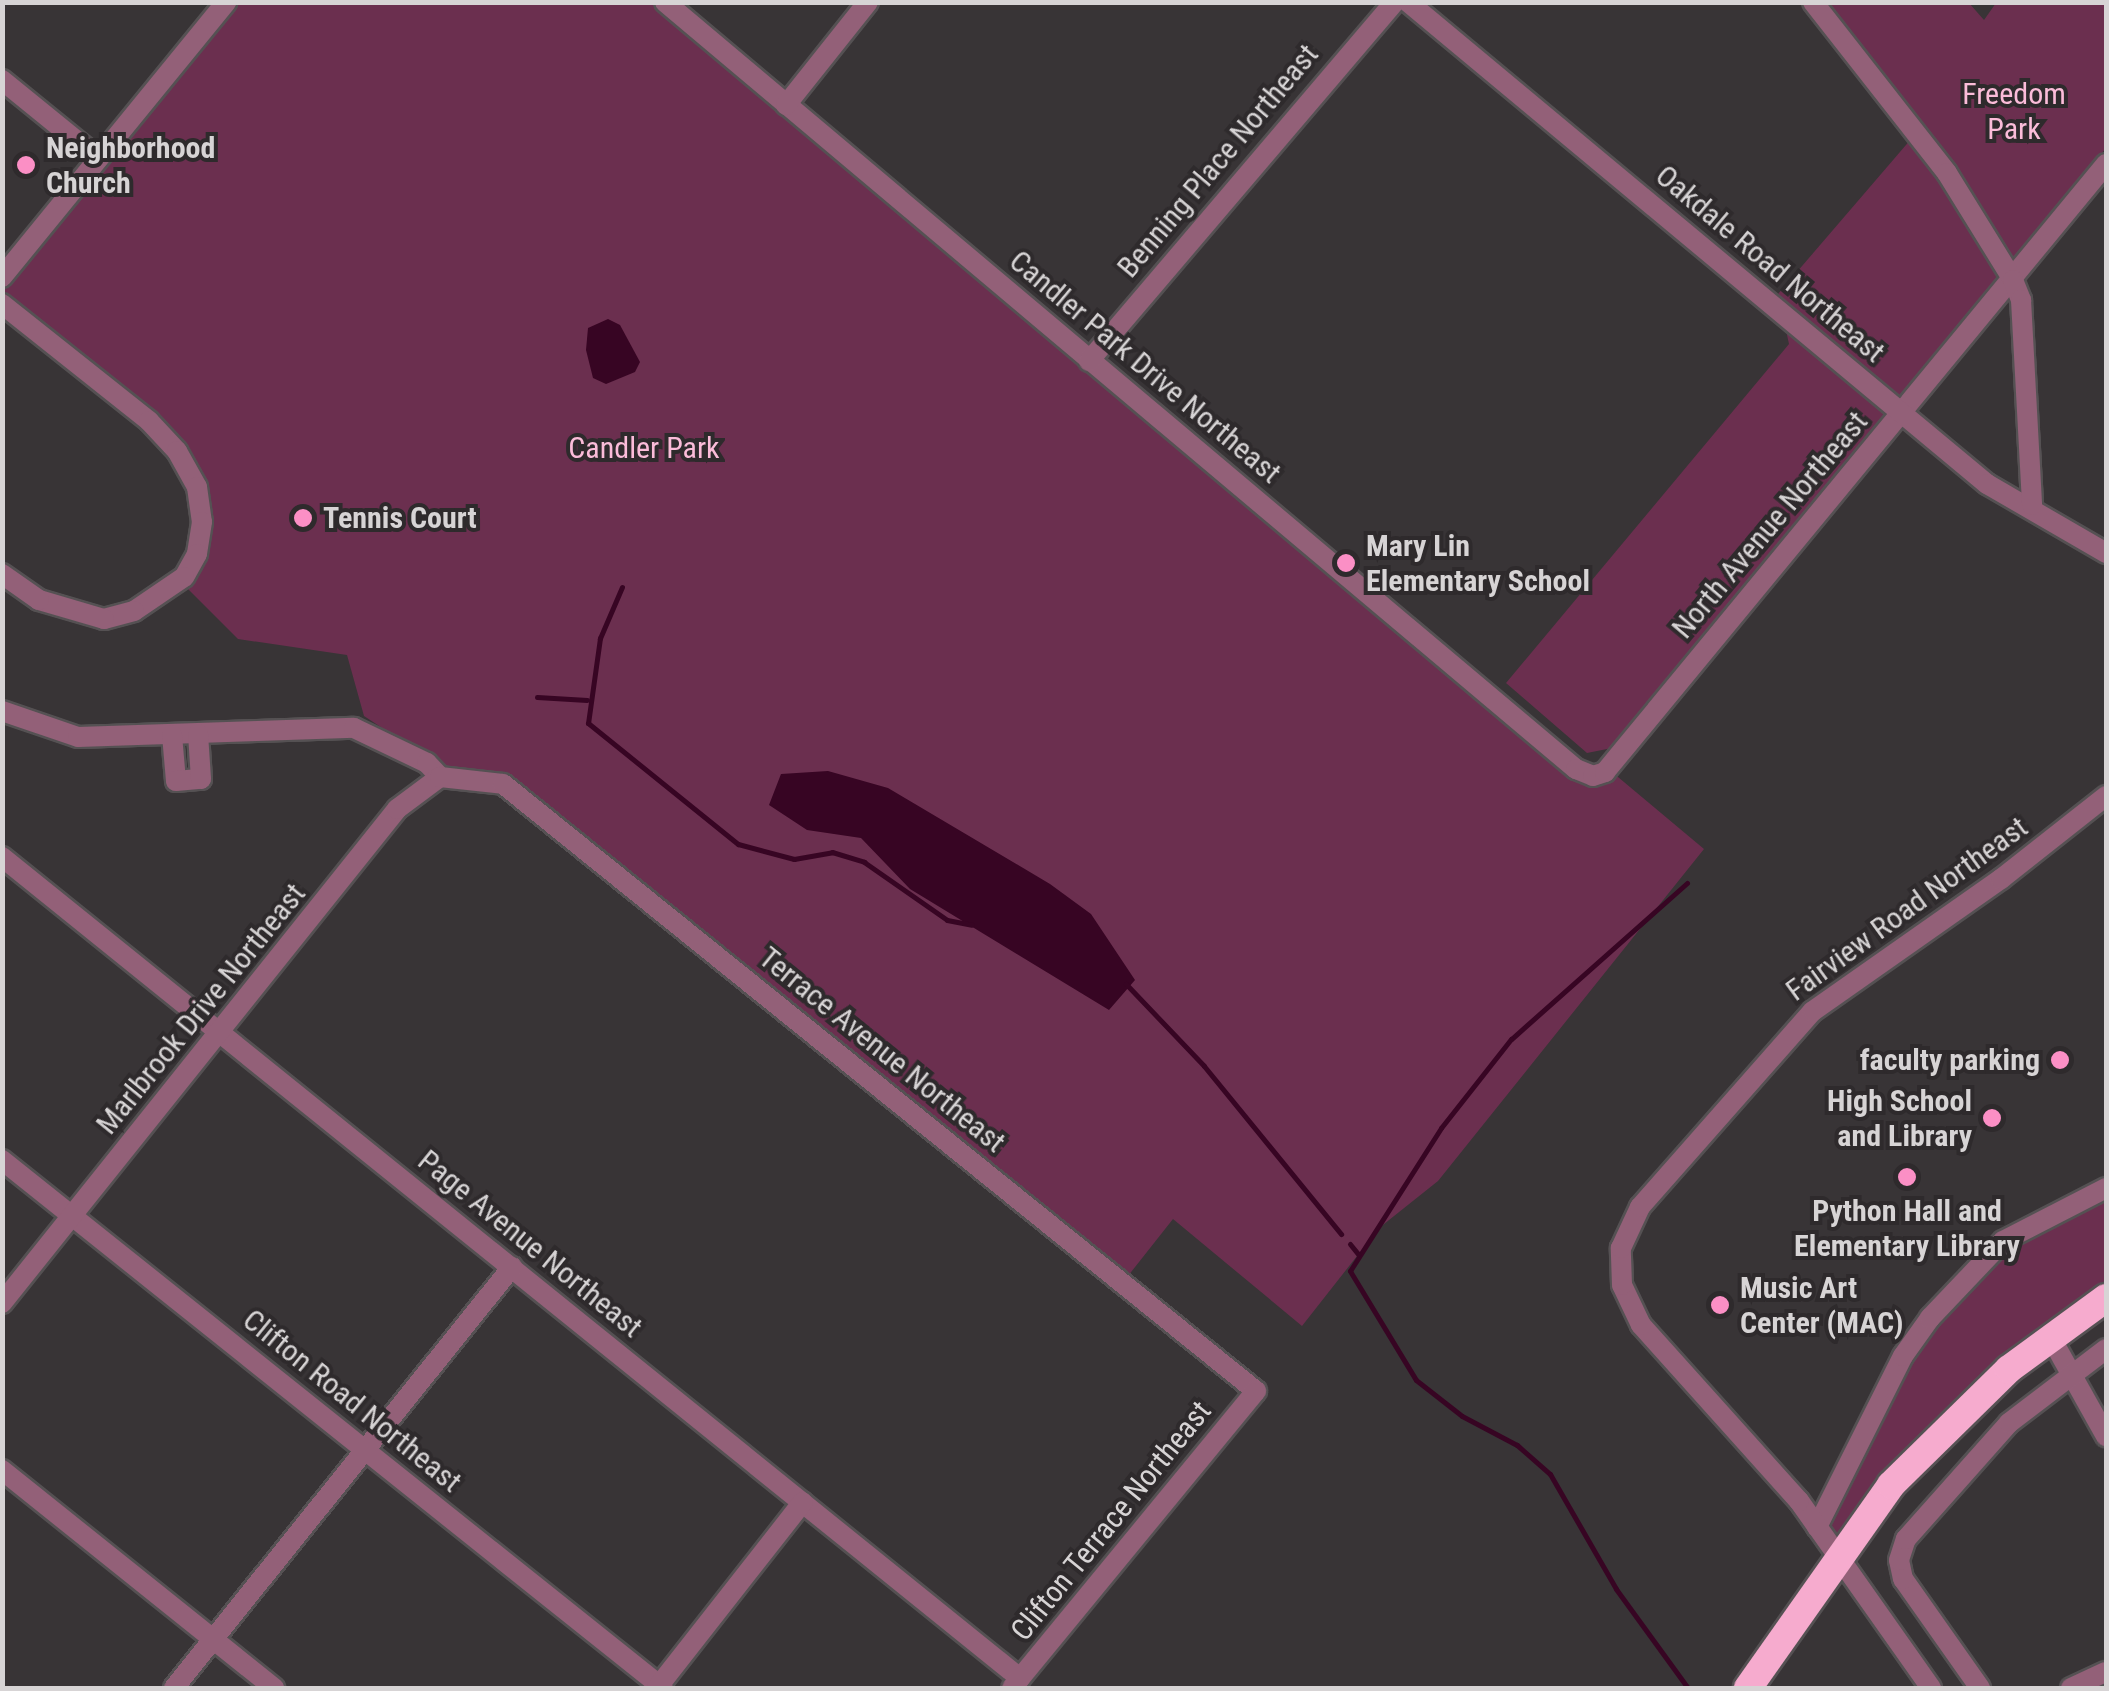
<!DOCTYPE html>
<style>
body{margin:0}
#map{position:relative;width:2109px;height:1691px;overflow:hidden;background:#383436;font-family:"Roboto Condensed",sans-serif}
div>[style]{position:absolute}
.green>*{inset:0;background:#6b2f4f}
.water>*{inset:0;background:#370523}
.stream>*{height:5px;margin:-2.5px;padding:0 2.5px;transform-origin:2.5px;border-radius:2.5px;background:#370523}
.roads{filter:drop-shadow(2px 0 #555153) drop-shadow(-2px 0 #555153) drop-shadow(0 2px #555153) drop-shadow(0 -2px #555153)}
.minor>*{height:20px;margin:-10px;padding:0 10px;transform-origin:10px;border-radius:10px;background:#936078}
.highway>*{height:28px;margin:-14px;padding:0 14px;transform-origin:14px;border-radius:14px;background:#f6abce}
.dots>*{width:28px;height:28px;translate:-50% -50%;box-sizing:border-box;border:5px solid #2e2a2c;border-radius:50%}
span{translate:-50% -50%;white-space:nowrap;text-align:center;line-height:1.15;-webkit-text-stroke:8px #2e2a2c;paint-order:stroke}
.park-label{font-size:30px;color:#fbbcd9}
.poi-label{font-size:30px;color:#d7d4d5;font-weight:700}
.left{translate:0 -50%;text-align:left}
.right{translate:-100% -50%;text-align:right}
.street-label{font-size:30px;color:#d7d4d5}
.frame{position:absolute;inset:0;border:5px solid #d7d4d5;pointer-events:none}
</style>
<div id="map">
<div class="green">
<i style="clip-path:polygon(226px 3px,669px 3px,1568px 752px,1612px 772px,1704px 849px,1438px 1181px,1379px 1228px,1302px 1326px,1173px 1219px,1124px 1281px,504px 780px,440px 766px,364px 716px,347px 655px,238px 639px,184px 585px,206px 530px,174px 440px,3px 301px,3px 285px)"></i>
<i style="clip-path:polygon(1819px 3px,1969px 3px,1984px 20px,1996px 3px,2106px 3px,2106px 148px,1612px 748px,1587px 753px,1506px 683px,1789px 344px,1778px 294px,1924px 124px)"></i>
<i style="clip-path:polygon(2106px 1196px,2106px 1291px,1837px 1546px,1824px 1529px,1913px 1337px,1985px 1260px)"></i>
</div>
<div class="water">
<i style="clip-path:polygon(608px 319px,620px 325px,640px 362px,635px 372px,606px 384px,593px 378px,586px 350px,588px 328px)"></i>
<i style="clip-path:polygon(828px 771px,888px 788px,1050px 884px,1091px 914px,1135px 980px,1109px 1010px,910px 889px,861px 838px,807px 830px,769px 805px,781px 774px)"></i>
</div>
<div class="stream">
<i style="left:622px;top:587px;width:56px;rotate:113.3deg"></i>
<i style="left:600px;top:638px;width:86px;rotate:98deg"></i>
<i style="left:588px;top:723px;width:193px;rotate:38.9deg"></i>
<i style="left:738px;top:844px;width:58px;rotate:15deg"></i>
<i style="left:794px;top:859px;width:39px;rotate:-10deg"></i>
<i style="left:832px;top:852px;width:34px;rotate:17deg"></i>
<i style="left:864px;top:862px;width:101px;rotate:34.9deg"></i>
<i style="left:947px;top:920px;width:25px;rotate:11deg"></i>
<i style="left:537px;top:697px;width:50px;rotate:3.4deg"></i>
<i style="left:1687px;top:883px;width:235px;rotate:138.4deg"></i>
<i style="left:1511px;top:1039px;width:113px;rotate:128.2deg"></i>
<i style="left:1441px;top:1128px;width:169px;rotate:122.5deg"></i>
<i style="left:1350px;top:1271px;width:127px;rotate:58.8deg"></i>
<i style="left:1416px;top:1380px;width:58px;rotate:38deg"></i>
<i style="left:1462px;top:1416px;width:62px;rotate:27.8deg"></i>
<i style="left:1517px;top:1445px;width:44px;rotate:41.3deg"></i>
<i style="left:1550px;top:1474px;width:133px;rotate:60.1deg"></i>
<i style="left:1616px;top:1589px;width:122px;rotate:54deg"></i>
<i style="left:1126px;top:984px;width:113px;rotate:46.4deg"></i>
<i style="left:1204px;top:1066px;width:217px;rotate:50.8deg"></i>
<i style="left:1350px;top:1244px;width:13px;rotate:51deg"></i>
</div>
<div class="roads">
<div class="minor">
<i style="left:665px;top:2px;width:1191px;rotate:40.1deg"></i>
<i style="left:1576px;top:769px;width:18px;rotate:22deg"></i>
<i style="left:1593px;top:776px;width:13px;rotate:-18deg"></i>
<i style="left:1605px;top:772px;width:788px;rotate:-50.51deg"></i>
<i style="left:1408px;top:2px;width:753px;rotate:39.78deg"></i>
<i style="left:1987px;top:484px;width:138px;rotate:30.1deg"></i>
<i style="left:1813px;top:2px;width:217px;rotate:51.9deg"></i>
<i style="left:1947px;top:173px;width:126px;rotate:58.3deg"></i>
<i style="left:2013px;top:280px;width:22px;rotate:68deg"></i>
<i style="left:2021px;top:300px;width:205px;rotate:86.9deg"></i>
<i style="left:2px;top:80px;width:124px;rotate:39.1deg"></i>
<i style="left:786px;top:105px;width:132px;rotate:-51.5deg"></i>
<i style="left:2px;top:277px;width:355px;rotate:-50.8deg"></i>
<i style="left:2px;top:304px;width:188px;rotate:38.5deg"></i>
<i style="left:149px;top:421px;width:41px;rotate:47deg"></i>
<i style="left:177px;top:451px;width:41px;rotate:60.9deg"></i>
<i style="left:197px;top:487px;width:35px;rotate:82deg"></i>
<i style="left:202px;top:522px;width:32px;rotate:99deg"></i>
<i style="left:197px;top:554px;width:26px;rotate:119deg"></i>
<i style="left:184px;top:577px;width:60px;rotate:145.8deg"></i>
<i style="left:134px;top:611px;width:31px;rotate:165deg"></i>
<i style="left:104px;top:619px;width:68px;rotate:-163.7deg"></i>
<i style="left:39px;top:600px;width:45px;rotate:-144.9deg"></i>
<i style="left:1089px;top:361px;width:472px;rotate:-49.6deg"></i>
<i style="left:2px;top:711px;width:80px;rotate:18.9deg"></i>
<i style="left:78px;top:737px;width:276px;rotate:-1.9deg"></i>
<i style="left:354px;top:728px;width:81px;rotate:25.6deg"></i>
<i style="left:427px;top:763px;width:19px;rotate:47deg"></i>
<i style="left:172px;top:735px;width:46px;rotate:85deg"></i>
<i style="left:176px;top:781px;width:25px;rotate:-5deg"></i>
<i style="left:201px;top:779px;width:45px;rotate:-93.8deg"></i>
<i style="left:2px;top:857px;width:1308px;rotate:38.89deg"></i>
<i style="left:2px;top:1160px;width:846px;rotate:38.62deg"></i>
<i style="left:2px;top:1303px;width:633px;rotate:-51.35deg"></i>
<i style="left:397px;top:809px;width:54px;rotate:-36.7deg"></i>
<i style="left:440px;top:777px;width:63px;rotate:6.3deg"></i>
<i style="left:503px;top:784px;width:967px;rotate:38.87deg"></i>
<i style="left:1256px;top:1391px;width:384px;rotate:129.4deg"></i>
<i style="left:2050px;top:1336px;width:115px;rotate:60.8deg"></i>
<i style="left:2px;top:1470px;width:349px;rotate:38.7deg"></i>
<i style="left:1817px;top:1527px;width:191px;rotate:-63.3deg"></i>
<i style="left:1903px;top:1356px;width:47px;rotate:-54.6deg"></i>
<i style="left:1930px;top:1318px;width:106px;rotate:-46.5deg"></i>
<i style="left:2003px;top:1241px;width:116px;rotate:-27.2deg"></i>
<i style="left:174px;top:1688px;width:540px;rotate:-51.24deg"></i>
<i style="left:657px;top:1688px;width:236px;rotate:-51.9deg"></i>
<i style="left:1931px;top:1688px;width:229px;rotate:-125.2deg"></i>
<i style="left:1799px;top:1501px;width:237px;rotate:-131.9deg"></i>
<i style="left:1641px;top:1325px;width:44px;rotate:-115.4deg"></i>
<i style="left:1622px;top:1285px;width:37px;rotate:-92deg"></i>
<i style="left:1621px;top:1248px;width:45px;rotate:-65.1deg"></i>
<i style="left:1640px;top:1207px;width:261px;rotate:-48.6deg"></i>
<i style="left:1813px;top:1011px;width:230px;rotate:-35.1deg"></i>
<i style="left:2001px;top:879px;width:134px;rotate:-38.3deg"></i>
<i style="left:1980px;top:1688px;width:133px;rotate:-125.2deg"></i>
<i style="left:1903px;top:1579px;width:19px;rotate:-102deg"></i>
<i style="left:1899px;top:1560px;width:22px;rotate:-72deg"></i>
<i style="left:1906px;top:1539px;width:155px;rotate:-48.4deg"></i>
<i style="left:2009px;top:1423px;width:122px;rotate:-37.3deg"></i>
<i style="left:2071px;top:1688px;width:38px;rotate:-25deg"></i>
</div>
<div class="highway">
<i style="left:1748px;top:1688px;width:248px;rotate:-54.8deg"></i>
<i style="left:1891px;top:1485px;width:165px;rotate:-44.5deg"></i>
<i style="left:2009px;top:1369px;width:120px;rotate:-36.2deg"></i>
</div>
</div>
<div class="dots">
<i style="left:26px;top:165px;background:#fb8fc5"></i>
<i style="left:303px;top:518px;background:#fb8fc5"></i>
<i style="left:1346px;top:563px;background:#fb8fc5"></i>
<i style="left:2060px;top:1060px;background:#fb8fc5"></i>
<i style="left:1992px;top:1118px;background:#fb8fc5"></i>
<i style="left:1907px;top:1177px;background:#fb8fc5"></i>
<i style="left:1720px;top:1305px;background:#fb8fc5"></i>
</div>
<div class="park-label">
<span style="left:2014px;top:111px">Freedom<br>Park</span>
<span style="left:644px;top:448px">Candler Park</span>
</div>
<div class="poi-label">
<span class="left" style="left:46px;top:165px">Neighborhood<br>Church</span>
<span class="left" style="left:323px;top:518px">Tennis Court</span>
<span class="left" style="left:1366px;top:563px">Mary Lin<br>Elementary School</span>
<span class="right" style="left:2040px;top:1060px">faculty parking</span>
<span class="right" style="left:1972px;top:1118px">High School<br>and Library</span>
<span style="left:1907px;top:1228px">Python Hall and<br>Elementary Library</span>
<span class="left" style="left:1740px;top:1305px">Music Art<br>Center (MAC)</span>
</div>
<div class="street-label">
<span style="left:1218px;top:161px;rotate:-50deg">Benning Place Northeast</span>
<span style="left:1770px;top:264px;rotate:40deg">Oakdale Road Northeast</span>
<span style="left:1145px;top:367px;rotate:40deg">Candler Park Drive Northeast</span>
<span style="left:1770px;top:525px;rotate:-50deg">North Avenue Northeast</span>
<span style="left:1907px;top:909px;rotate:-36deg">Fairview Road Northeast</span>
<span style="left:201px;top:1009px;rotate:-51deg">Marlbrook Drive Northeast</span>
<span style="left:882px;top:1050px;rotate:39deg">Terrace Avenue Northeast</span>
<span style="left:530px;top:1244px;rotate:39deg">Page Avenue Northeast</span>
<span style="left:352px;top:1401px;rotate:39deg">Clifton Road Northeast</span>
<span style="left:1111px;top:1521px;rotate:-51deg">Clifton Terrace Northeast</span>
</div>
<div class="frame"></div>
</div>
